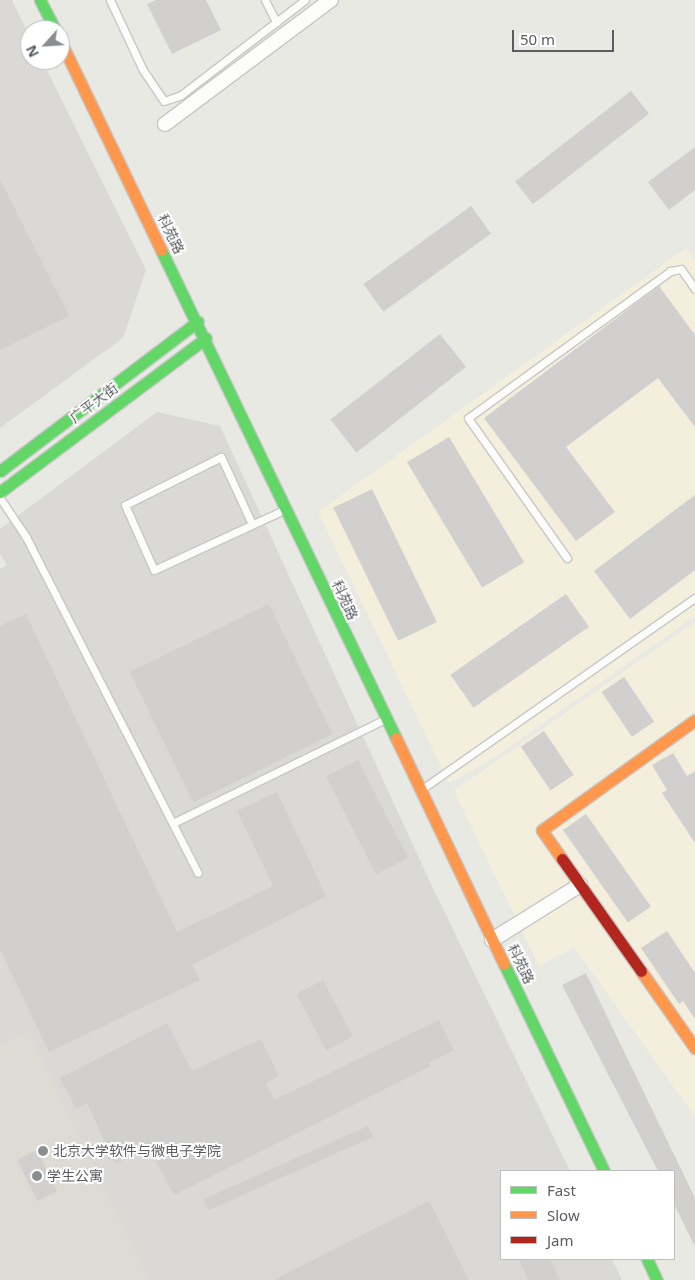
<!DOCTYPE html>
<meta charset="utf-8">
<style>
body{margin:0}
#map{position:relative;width:695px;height:1280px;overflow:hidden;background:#e9e9e4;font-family:"Noto Sans","Noto Sans SC",sans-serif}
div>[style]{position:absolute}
.commercial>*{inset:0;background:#f4eedc}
.industrial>*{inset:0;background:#dad9d5}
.education>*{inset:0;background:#dddbd3}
.building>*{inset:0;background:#d1d0ce;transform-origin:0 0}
.roads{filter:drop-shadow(1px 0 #c7c7c6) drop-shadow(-1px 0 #c7c7c6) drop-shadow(0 1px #c7c7c6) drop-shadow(0 -1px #c7c7c6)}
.lane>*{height:7px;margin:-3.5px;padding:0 3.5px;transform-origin:3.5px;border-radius:3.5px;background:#fcfcfb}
.street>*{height:14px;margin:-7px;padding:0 7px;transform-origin:7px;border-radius:7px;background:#fcfcfb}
.fast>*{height:11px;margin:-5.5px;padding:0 5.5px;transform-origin:5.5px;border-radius:5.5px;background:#63d668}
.slow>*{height:11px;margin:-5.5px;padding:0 5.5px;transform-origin:5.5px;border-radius:5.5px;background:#ff974d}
.jam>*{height:11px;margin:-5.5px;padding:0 5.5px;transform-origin:5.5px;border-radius:5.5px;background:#b3261e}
.dots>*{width:14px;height:14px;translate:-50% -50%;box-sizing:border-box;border:2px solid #fff;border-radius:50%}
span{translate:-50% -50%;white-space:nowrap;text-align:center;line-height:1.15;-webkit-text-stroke:4px #fff;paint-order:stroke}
.street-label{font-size:14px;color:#595d62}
.poi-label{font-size:14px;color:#595d62}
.left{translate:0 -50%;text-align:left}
.legend{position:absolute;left:500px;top:1170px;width:175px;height:90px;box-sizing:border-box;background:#fff;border:1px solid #bdbec0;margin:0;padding:6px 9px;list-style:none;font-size:15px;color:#595d62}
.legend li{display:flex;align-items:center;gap:10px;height:25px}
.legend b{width:25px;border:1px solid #bdbec0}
.north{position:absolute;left:20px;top:20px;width:50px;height:50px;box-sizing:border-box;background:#fff;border:1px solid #bdbec0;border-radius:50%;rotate:244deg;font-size:14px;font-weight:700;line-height:20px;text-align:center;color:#595d62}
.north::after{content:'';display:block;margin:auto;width:18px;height:22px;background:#8b8e90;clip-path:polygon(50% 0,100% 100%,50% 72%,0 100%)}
.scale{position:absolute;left:512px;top:30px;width:102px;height:22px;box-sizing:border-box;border:2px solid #595d62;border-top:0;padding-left:6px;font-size:15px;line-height:18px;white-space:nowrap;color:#595d62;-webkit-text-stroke:4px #fff;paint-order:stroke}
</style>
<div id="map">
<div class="commercial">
<i style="clip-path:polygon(686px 248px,695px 261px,695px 616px,495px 757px,449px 783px,318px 512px)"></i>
<i style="clip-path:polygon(695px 622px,695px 1117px,574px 947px,539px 966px,454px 791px)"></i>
</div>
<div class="industrial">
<i style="clip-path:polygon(0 0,12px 0,30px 37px,30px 60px,42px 60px,146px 270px,123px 338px,0 428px)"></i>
<i style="clip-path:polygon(157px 412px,220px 426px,431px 884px,570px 1171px,501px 1171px,501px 1259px,612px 1259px,622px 1280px,148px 1280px,28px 1032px,0 1045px,0 569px,7px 565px,0 554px,0 529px)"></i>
</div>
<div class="education">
<i style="clip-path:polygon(28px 1031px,148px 1280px,0 1280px,0 1045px)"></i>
</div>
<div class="building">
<i style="clip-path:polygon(156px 0,206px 0,221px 30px,172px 54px,147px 4px)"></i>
<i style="left:631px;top:91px;width:29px;height:147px;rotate:52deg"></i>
<i style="clip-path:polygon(695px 147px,695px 190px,669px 210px,648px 182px)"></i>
<i style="clip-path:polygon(0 179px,69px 316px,0 350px)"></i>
<i style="left:471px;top:206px;width:34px;height:133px;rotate:54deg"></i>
<i style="clip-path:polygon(659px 286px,695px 335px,695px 427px,658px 378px,566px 447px,615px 512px,576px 541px,484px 418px)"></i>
<i style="left:440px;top:334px;width:42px;height:139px;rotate:52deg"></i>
<i style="left:449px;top:437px;width:146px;height:49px;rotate:59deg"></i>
<i style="left:372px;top:489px;width:148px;height:43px;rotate:64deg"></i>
<i style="clip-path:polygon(695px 495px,695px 570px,630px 619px,594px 571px)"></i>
<i style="left:566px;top:594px;width:40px;height:141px;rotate:55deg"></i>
<i style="left:269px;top:604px;width:145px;height:155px;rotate:64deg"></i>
<i style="clip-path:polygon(26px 614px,177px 932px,273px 886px,237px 811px,277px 792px,326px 896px,192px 965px,200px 980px,49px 1052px,0 949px,0 626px)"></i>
<i style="left:624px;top:677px;width:54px;height:27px;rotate:56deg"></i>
<i style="left:544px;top:731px;width:53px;height:28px;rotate:56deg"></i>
<i style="clip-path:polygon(673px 753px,687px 776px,695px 771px,695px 843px,662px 793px,667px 790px,652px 765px)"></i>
<i style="left:358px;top:760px;width:110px;height:36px;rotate:63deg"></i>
<i style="left:586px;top:814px;width:113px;height:28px;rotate:55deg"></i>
<i style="clip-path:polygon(667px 931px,695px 973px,695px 1019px,683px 1001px,679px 1004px,641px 948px)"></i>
<i style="clip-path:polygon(586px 973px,695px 1198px,695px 1247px,674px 1204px,674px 1171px,658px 1171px,562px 985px)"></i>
<i style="left:323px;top:980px;width:64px;height:30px;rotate:62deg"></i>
<i style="clip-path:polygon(439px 1020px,454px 1050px,429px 1063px,431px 1066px,174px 1195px,149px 1148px,115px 1164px,87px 1103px,76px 1109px,60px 1078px,167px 1023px,192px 1071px,261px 1039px,279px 1076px,266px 1083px,274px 1100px)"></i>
<i style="left:368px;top:1126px;width:12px;height:180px;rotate:66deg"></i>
<i style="left:37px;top:1150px;width:46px;height:22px;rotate:64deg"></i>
<i style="clip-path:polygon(429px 1201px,469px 1280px,274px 1280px)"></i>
<i style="clip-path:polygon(519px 1259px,550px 1259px,560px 1280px,528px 1280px)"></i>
</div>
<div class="roads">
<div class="lane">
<i style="left:110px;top:0;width:77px;rotate:64.8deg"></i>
<i style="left:143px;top:70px;width:37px;rotate:56deg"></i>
<i style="left:164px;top:101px;width:18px;rotate:-19deg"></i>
<i style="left:181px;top:95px;width:156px;rotate:-37.5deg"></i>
<i style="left:265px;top:0;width:25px;rotate:63deg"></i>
<i style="left:0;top:498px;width:47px;rotate:56.3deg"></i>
<i style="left:26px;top:537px;width:377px;rotate:62.9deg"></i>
<i style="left:252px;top:524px;width:74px;rotate:-114.8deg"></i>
<i style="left:221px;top:457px;width:107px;rotate:153.4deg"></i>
<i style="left:125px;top:505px;width:71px;rotate:66deg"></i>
<i style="left:154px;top:570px;width:143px;rotate:-24.8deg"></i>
<i style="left:567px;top:558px;width:171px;rotate:-125.3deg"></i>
<i style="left:468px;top:418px;width:250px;rotate:-36deg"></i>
<i style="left:670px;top:271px;width:11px;rotate:-10deg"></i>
<i style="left:681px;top:269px;width:24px;rotate:55deg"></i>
<i style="left:422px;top:789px;width:333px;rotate:-35deg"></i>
<i style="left:173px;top:823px;width:236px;rotate:-26.1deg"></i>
</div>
<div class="street">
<i style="left:165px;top:124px;width:207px;rotate:-36.8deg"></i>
<i style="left:492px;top:940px;width:104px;rotate:-32deg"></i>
</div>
<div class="fast">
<i style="left:40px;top:0;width:34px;rotate:63deg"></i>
<i style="left:161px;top:250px;width:542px;rotate:64.29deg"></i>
<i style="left:0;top:471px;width:248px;rotate:-37.1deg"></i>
<i style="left:0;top:492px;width:257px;rotate:-36.8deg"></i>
<i style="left:504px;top:964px;width:230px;rotate:64.2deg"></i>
<i style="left:647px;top:1259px;width:23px;rotate:65deg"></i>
</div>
<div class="slow">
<i style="left:60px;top:40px;width:233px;rotate:64.3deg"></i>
<i style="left:396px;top:738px;width:250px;rotate:64.5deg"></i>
<i style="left:562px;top:859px;width:35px;rotate:-125deg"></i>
<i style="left:542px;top:830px;width:188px;rotate:-35.7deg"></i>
<i style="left:641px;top:971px;width:94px;rotate:55deg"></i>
</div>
<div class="jam">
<i style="left:562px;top:859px;width:137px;rotate:54.8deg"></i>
</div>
</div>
<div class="dots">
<i style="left:43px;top:1151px;background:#8b8e90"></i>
<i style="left:37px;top:1176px;background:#8b8e90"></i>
</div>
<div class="street-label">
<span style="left:171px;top:234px;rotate:64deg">科苑路</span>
<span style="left:94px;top:403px;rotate:-37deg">广平大街</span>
<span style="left:345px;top:600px;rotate:65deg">科苑路</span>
<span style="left:521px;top:964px;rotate:64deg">科苑路</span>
</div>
<div class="poi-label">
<span class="left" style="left:53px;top:1151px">北京大学软件与微电子学院</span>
<span class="left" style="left:47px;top:1176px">学生公寓</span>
</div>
<ul class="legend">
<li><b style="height:6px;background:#63d668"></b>Fast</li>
<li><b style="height:6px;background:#ff974d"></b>Slow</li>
<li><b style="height:6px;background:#b3261e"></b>Jam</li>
</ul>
<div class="north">N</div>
<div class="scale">50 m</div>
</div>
